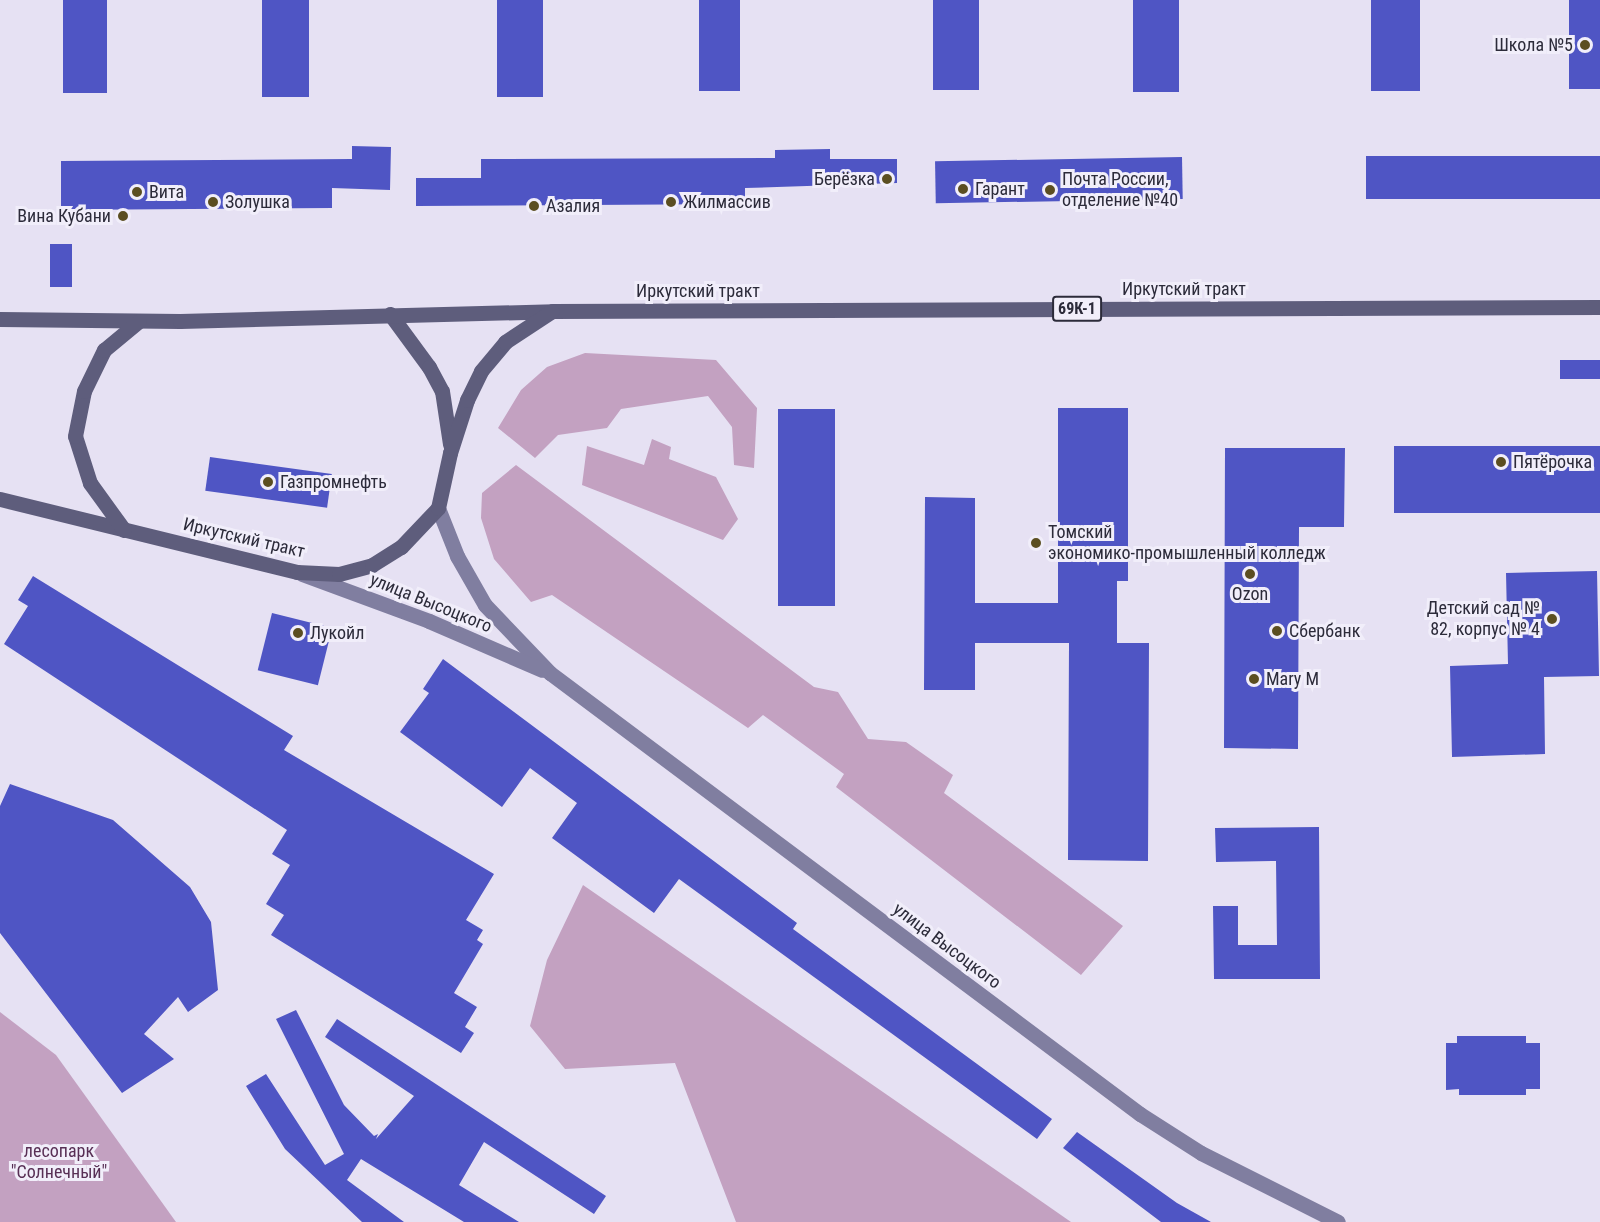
<!DOCTYPE html>
<meta charset="utf-8">
<style>
body{margin:0}
#map{position:relative;width:1600px;height:1222px;overflow:hidden;background:#e6e1f3;font-family:"Roboto Condensed",sans-serif}
div>[style]{position:absolute}
.green>*{inset:0;background:#c3a1c1}
.building>*{inset:0;background:#4f55c4;transform-origin:0 0}
.secondary>*{height:15px;margin:-7.5px;padding:0 7.5px;transform-origin:7.5px;border-radius:7.5px;background:#807ea0}
.primary>*{height:15px;margin:-7.5px;padding:0 7.5px;transform-origin:7.5px;border-radius:7.5px;background:#5e5d7c}
.dots>*{width:16px;height:16px;translate:-50% -50%;box-sizing:border-box;border:3px solid #f1eefa;border-radius:50%}
span{translate:-50% -50%;white-space:nowrap;text-align:center;line-height:1.15;-webkit-text-stroke:6px #f1eefa;paint-order:stroke}
.shield-label span{padding:2px 4px;background:#f1eefa;border:2px solid;border-radius:4px;-webkit-text-stroke-width:0}
.shield-label{font-size:16px;color:#2c2b3a;font-weight:700}
.poi-label{font-size:18px;color:#2c2b3a}
.right{translate:-100% -50%;text-align:right}
.left{translate:0 -50%;text-align:left}
.street-label{font-size:18px;color:#2c2b3a}
.park-label{font-size:18px;color:#582f55}
</style>
<div id="map">
<div class="green">
<i style="clip-path:polygon(585px 353px,716px 360px,757px 408px,754px 468px,734px 465px,732px 427px,708px 396px,621px 409px,607px 428px,558px 435px,535px 458px,498px 428px,521px 390px,547px 367px)"></i>
<i style="clip-path:polygon(652px 439px,671px 447px,669px 459px,716px 477px,738px 519px,723px 540px,582px 485px,587px 446px,644px 465px)"></i>
<i style="clip-path:polygon(516px 465px,814px 687px,838px 692px,868px 739px,906px 742px,953px 775px,944px 793px,1123px 926px,1081px 975px,836px 787px,844px 774px,763px 715px,748px 728px,552px 595px,531px 602px,494px 559px,481px 518px,482px 493px)"></i>
<i style="clip-path:polygon(583px 885px,1025px 1190px,1071px 1222px,736px 1222px,675px 1063px,565px 1069px,530px 1026px,547px 960px)"></i>
<i style="clip-path:polygon(0 1012px,56px 1055px,176px 1222px,0 1222px)"></i>
</div>
<div class="building">
<i style="left:63px;top:0;width:44px;height:93px"></i>
<i style="left:262px;top:0;width:47px;height:97px"></i>
<i style="left:497px;top:0;width:46px;height:97px"></i>
<i style="left:699px;top:0;width:41px;height:91px"></i>
<i style="left:933px;top:0;width:46px;height:90px"></i>
<i style="left:1133px;top:0;width:46px;height:92px"></i>
<i style="left:1371px;top:0;width:49px;height:91px"></i>
<i style="left:1569px;top:0;width:31px;height:89px"></i>
<i style="clip-path:polygon(352px 146px,391px 147px,390px 190px,332px 188px,332px 208px,61px 210px,61px 161px,352px 159px)"></i>
<i style="clip-path:polygon(830px 149px,830px 159px,897px 159px,897px 183px,745px 188px,745px 204px,416px 206px,416px 178px,481px 178px,481px 159px,775px 158px,775px 150px)"></i>
<i style="left:1600px;top:156px;width:43px;height:234px;rotate:90deg"></i>
<i style="left:1182px;top:157px;width:42px;height:247px;rotate:89deg"></i>
<i style="left:50px;top:244px;width:22px;height:43px"></i>
<i style="left:1560px;top:360px;width:40px;height:19px"></i>
<i style="clip-path:polygon(1058px 408px,1128px 408px,1128px 581px,1117px 581px,1117px 643px,1149px 643px,1148px 861px,1068px 860px,1069px 643px,975px 643px,975px 690px,924px 690px,925px 497px,975px 498px,975px 603px,1058px 603px)"></i>
<i style="left:778px;top:409px;width:57px;height:197px"></i>
<i style="left:1600px;top:446px;width:67px;height:206px;rotate:90deg"></i>
<i style="clip-path:polygon(1225px 448px,1345px 448px,1344px 527px,1299px 527px,1298px 749px,1224px 748px)"></i>
<i style="left:210px;top:457px;width:123px;height:34px;rotate:8deg"></i>
<i style="clip-path:polygon(1597px 571px,1599px 676px,1544px 677px,1545px 754px,1452px 757px,1450px 666px,1508px 664px,1506px 573px)"></i>
<i style="clip-path:polygon(33px 576px,293px 736px,284px 750px,494px 874px,466px 920px,483px 930px,477px 940px,483px 944px,454px 993px,477px 1007px,465px 1027px,474px 1033px,461px 1053px,271px 935px,284px 915px,266px 904px,290px 865px,272px 854px,287px 830px,4px 644px,28px 606px,18px 600px)"></i>
<i style="left:272px;top:613px;width:62px;height:59px;rotate:14deg"></i>
<i style="clip-path:polygon(443px 659px,797px 923px,793px 929px,1052px 1119px,1037px 1139px,679px 879px,654px 913px,552px 838px,577px 803px,530px 768px,502px 807px,400px 732px,429px 693px,423px 689px)"></i>
<i style="clip-path:polygon(10px 784px,113px 820px,190px 887px,211px 922px,218px 990px,188px 1012px,178px 997px,144px 1034px,174px 1059px,122px 1093px,0 933px,0 806px)"></i>
<i style="clip-path:polygon(1319px 827px,1320px 979px,1214px 979px,1213px 906px,1238px 906px,1238px 945px,1277px 945px,1276px 861px,1216px 862px,1215px 828px)"></i>
<i style="clip-path:polygon(296px 1010px,344px 1105px,374px 1136px,378px 1134px,376px 1139px,414px 1096px,325px 1037px,337px 1019px,606px 1196px,594px 1214px,484px 1142px,459px 1185px,519px 1222px,464px 1222px,361px 1159px,347px 1180px,404px 1222px,362px 1222px,285px 1149px,246px 1086px,266px 1074px,325px 1165px,344px 1154px,276px 1019px)"></i>
<i style="clip-path:polygon(1457px 1036px,1526px 1036px,1526px 1043px,1540px 1043px,1540px 1089px,1526px 1089px,1526px 1095px,1459px 1095px,1459px 1089px,1446px 1090px,1446px 1043px,1457px 1043px)"></i>
<i style="clip-path:polygon(1077px 1132px,1177px 1203px,1211px 1222px,1161px 1222px,1063px 1148px)"></i>
</div>
<div class="secondary">
<i style="left:438px;top:508px;width:52px;rotate:68.4deg"></i>
<i style="left:457px;top:556px;width:56px;rotate:60.3deg"></i>
<i style="left:485px;top:605px;width:94px;rotate:46.3deg"></i>
<i style="left:550px;top:673px;width:737px;rotate:36.78deg"></i>
<i style="left:1140px;top:1114px;width:72px;rotate:32.6deg"></i>
<i style="left:1201px;top:1153px;width:153px;rotate:26.7deg"></i>
<i style="left:302px;top:574px;width:135px;rotate:20.3deg"></i>
<i style="left:429px;top:621px;width:123px;rotate:23.4deg"></i>
</div>
<div class="primary">
<i style="left:390px;top:314px;width:66px;rotate:53.7deg"></i>
<i style="left:429px;top:367px;width:27px;rotate:62deg"></i>
<i style="left:442px;top:391px;width:54px;rotate:81.4deg"></i>
<i style="left:0;top:319px;width:180px;rotate:0.6deg"></i>
<i style="left:180px;top:321px;width:373px;rotate:-1.5deg"></i>
<i style="left:553px;top:311px;width:1047px;rotate:-0.22deg"></i>
<i style="left:0;top:499px;width:306px;rotate:13.8deg"></i>
<i style="left:297px;top:572px;width:42px;rotate:2.7deg"></i>
<i style="left:339px;top:574px;width:34px;rotate:-15deg"></i>
<i style="left:372px;top:565px;width:34px;rotate:-32deg"></i>
<i style="left:401px;top:547px;width:54px;rotate:-46.5deg"></i>
<i style="left:438px;top:508px;width:56px;rotate:-77.7deg"></i>
<i style="left:450px;top:453px;width:56px;rotate:-72.2deg"></i>
<i style="left:467px;top:400px;width:32px;rotate:-64deg"></i>
<i style="left:481px;top:371px;width:38px;rotate:-50deg"></i>
<i style="left:505px;top:342px;width:56px;rotate:-33.4deg"></i>
<i style="left:124px;top:530px;width:58px;rotate:-125.9deg"></i>
<i style="left:90px;top:483px;width:49px;rotate:-107.7deg"></i>
<i style="left:75px;top:436px;width:46px;rotate:-78.7deg"></i>
<i style="left:84px;top:391px;width:46px;rotate:-64deg"></i>
<i style="left:104px;top:350px;width:45px;rotate:-39.6deg"></i>
</div>
<div class="dots">
<i style="left:1585px;top:45px;background:#5b4e21"></i>
<i style="left:887px;top:179px;background:#5b4e21"></i>
<i style="left:963px;top:189px;background:#5b4e21"></i>
<i style="left:1050px;top:190px;background:#5b4e21"></i>
<i style="left:137px;top:192px;background:#5b4e21"></i>
<i style="left:213px;top:202px;background:#5b4e21"></i>
<i style="left:671px;top:202px;background:#5b4e21"></i>
<i style="left:534px;top:206px;background:#5b4e21"></i>
<i style="left:123px;top:216px;background:#5b4e21"></i>
<i style="left:1501px;top:462px;background:#5b4e21"></i>
<i style="left:268px;top:482px;background:#5b4e21"></i>
<i style="left:1036px;top:543px;background:#5b4e21"></i>
<i style="left:1250px;top:574px;background:#5b4e21"></i>
<i style="left:1552px;top:619px;background:#5b4e21"></i>
<i style="left:1277px;top:631px;background:#5b4e21"></i>
<i style="left:298px;top:633px;background:#5b4e21"></i>
<i style="left:1254px;top:679px;background:#5b4e21"></i>
</div>
<div class="shield-label">
<span style="left:1077px;top:309px">69К-1</span>
</div>
<div class="poi-label">
<span class="right" style="left:1573px;top:45px">Школа №5</span>
<span class="right" style="left:875px;top:179px">Берёзка</span>
<span class="left" style="left:1062px;top:190px">Почта России,<br>отделение №40</span>
<span class="left" style="left:975px;top:189px">Гарант</span>
<span class="left" style="left:149px;top:192px">Вита</span>
<span class="left" style="left:225px;top:202px">Золушка</span>
<span class="left" style="left:683px;top:202px">Жилмассив</span>
<span class="left" style="left:546px;top:206px">Азалия</span>
<span class="right" style="left:111px;top:216px">Вина Кубани</span>
<span class="left" style="left:1513px;top:462px">Пятёрочка</span>
<span class="left" style="left:280px;top:482px">Газпромнефть</span>
<span class="left" style="left:1048px;top:543px">Томский<br>экономико-промышленный колледж</span>
<span style="left:1250px;top:594px">Ozon</span>
<span class="right" style="left:1540px;top:619px">Детский сад №<br>82, корпус № 4</span>
<span class="left" style="left:1289px;top:631px">Сбербанк</span>
<span class="left" style="left:310px;top:633px">Лукойл</span>
<span class="left" style="left:1266px;top:679px">Mary M</span>
</div>
<div class="street-label">
<span style="left:1184px;top:289px">Иркутский тракт</span>
<span style="left:698px;top:291px">Иркутский тракт</span>
<span style="left:244px;top:538px;rotate:13deg">Иркутский тракт</span>
<span style="left:431px;top:603px;rotate:22deg">улица Высоцкого</span>
<span style="left:947px;top:946px;rotate:37deg">улица Высоцкого</span>
</div>
<div class="park-label">
<span style="left:59px;top:1162px">лесопарк<br>"Солнечный"</span>
</div>
</div>
